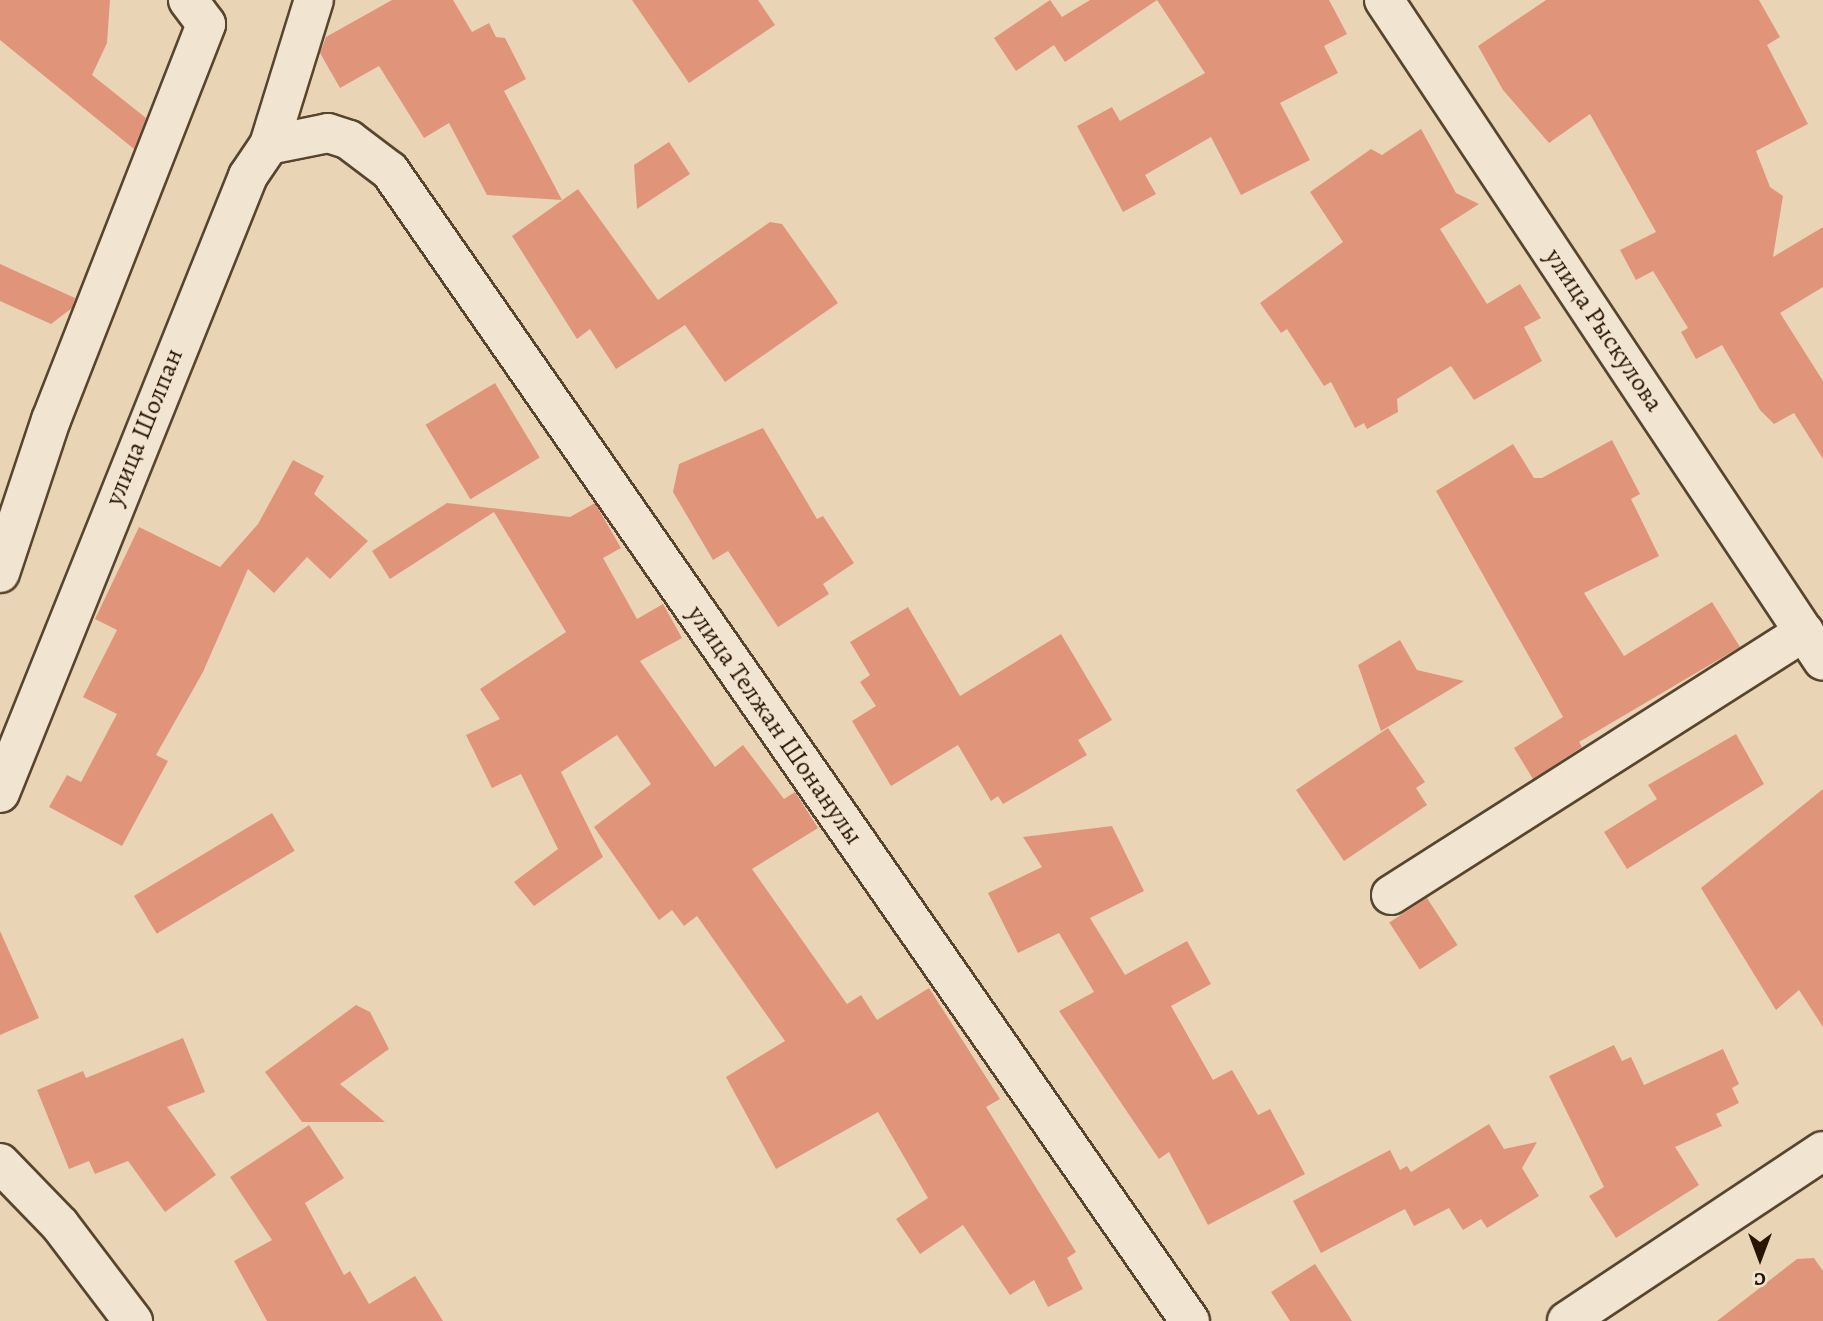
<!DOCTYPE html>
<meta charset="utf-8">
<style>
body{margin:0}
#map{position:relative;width:1823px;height:1321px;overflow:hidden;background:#e9d5b6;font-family:Alegreya,serif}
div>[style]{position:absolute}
.building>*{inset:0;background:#e0957a;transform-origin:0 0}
.roads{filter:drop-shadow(2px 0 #58452e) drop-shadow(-2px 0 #58452e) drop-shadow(0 2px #58452e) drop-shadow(0 -2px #58452e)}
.minor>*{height:38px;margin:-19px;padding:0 19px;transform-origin:19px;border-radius:19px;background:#f1e4d0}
span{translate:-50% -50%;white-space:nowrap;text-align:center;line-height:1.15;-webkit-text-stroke:5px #f1e4d0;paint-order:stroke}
.street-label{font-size:26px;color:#271500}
.north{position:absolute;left:1725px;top:1223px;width:70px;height:70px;-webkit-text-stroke:5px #f1e4d0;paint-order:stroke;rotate:180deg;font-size:19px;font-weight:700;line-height:28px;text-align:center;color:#271500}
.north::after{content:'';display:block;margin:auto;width:24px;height:32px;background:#271500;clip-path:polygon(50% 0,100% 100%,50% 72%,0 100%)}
</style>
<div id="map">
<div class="building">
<i style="clip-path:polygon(0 0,110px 0,107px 43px,92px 75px,146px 118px,134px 149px,0 40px)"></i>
<i style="clip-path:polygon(392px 0,453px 0,472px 32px,489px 23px,496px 37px,505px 38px,526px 79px,504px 91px,562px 200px,487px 195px,449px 123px,424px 138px,379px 66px,340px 88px,320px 53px,326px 37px)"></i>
<i style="clip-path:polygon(632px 0,758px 0,775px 25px,689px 83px)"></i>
<i style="clip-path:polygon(1050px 0,1062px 17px,1090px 0,1329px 0,1347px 34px,1324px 46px,1338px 73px,1280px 103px,1310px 160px,1241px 195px,1211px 137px,1145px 175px,1156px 194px,1123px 212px,1077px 126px,1112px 107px,1120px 121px,1205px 73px,1157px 0,1065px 62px,1054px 45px,1016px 71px,994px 38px)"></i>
<i style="clip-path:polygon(1546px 0,1759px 0,1780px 37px,1767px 45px,1808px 124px,1756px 151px,1770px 187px,1783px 196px,1773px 257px,1823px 227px,1823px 287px,1780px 313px,1823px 381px,1823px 459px,1794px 413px,1774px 424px,1760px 410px,1722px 345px,1696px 359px,1681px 332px,1688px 328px,1653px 271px,1636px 280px,1620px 250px,1656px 232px,1590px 114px,1549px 143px,1503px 90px,1478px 46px)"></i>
<i style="clip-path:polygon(1421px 129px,1456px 193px,1479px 204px,1440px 229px,1487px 304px,1520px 284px,1541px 318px,1524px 327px,1542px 361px,1474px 400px,1451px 366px,1397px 399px,1398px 412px,1367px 429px,1364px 423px,1355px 428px,1331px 382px,1324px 386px,1287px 329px,1281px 333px,1260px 303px,1343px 242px,1310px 192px,1371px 149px,1382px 155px)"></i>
<i style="clip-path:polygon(669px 142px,690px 174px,637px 209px,634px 165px)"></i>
<i style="clip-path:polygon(578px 189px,658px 300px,770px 222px,782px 224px,838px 303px,725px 382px,685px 325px,616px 369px,590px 329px,577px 339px,512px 236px)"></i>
<i style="clip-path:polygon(0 264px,75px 298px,72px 308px,51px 324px,0 301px)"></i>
<i style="left:495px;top:383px;width:87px;height:81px;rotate:59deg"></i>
<i style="clip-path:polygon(763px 428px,817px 519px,823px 516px,854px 563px,823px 584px,829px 594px,778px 627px,728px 551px,713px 560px,673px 492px,679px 464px)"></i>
<i style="clip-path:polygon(1612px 440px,1640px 494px,1631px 499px,1659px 556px,1584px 593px,1624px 656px,1712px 602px,1740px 647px,1579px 742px,1575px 735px,1582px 747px,1533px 779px,1514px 748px,1563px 717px,1436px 491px,1513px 444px,1534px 478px,1542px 478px)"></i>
<i style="clip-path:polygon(293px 460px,324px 476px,314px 494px,368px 541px,330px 579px,307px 557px,274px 593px,248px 569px,203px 672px,156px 755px,168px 761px,122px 846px,49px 807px,67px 775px,81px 782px,117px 714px,83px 697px,117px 630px,95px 619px,139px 527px,220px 567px,258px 524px)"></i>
<i style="clip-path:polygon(447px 503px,570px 517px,595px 503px,621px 548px,603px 558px,637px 619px,663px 604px,682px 638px,640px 661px,715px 767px,743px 745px,784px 799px,795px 792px,818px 828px,752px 869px,847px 1004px,861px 995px,877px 1020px,929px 988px,1000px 1099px,986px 1107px,1076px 1252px,1067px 1258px,1083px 1289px,1048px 1307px,1034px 1280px,1010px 1295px,963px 1225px,920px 1254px,896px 1219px,928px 1198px,878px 1112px,776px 1169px,726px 1077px,785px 1041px,697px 916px,684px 926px,672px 910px,659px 920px,594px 827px,651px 784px,617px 735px,561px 772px,603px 857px,534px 906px,514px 882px,558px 849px,521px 774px,492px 788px,466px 735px,500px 719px,480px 689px,566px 632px,494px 512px,390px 579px,372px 551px)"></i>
<i style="clip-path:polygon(908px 607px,960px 696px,1061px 634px,1112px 720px,1078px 740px,1087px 755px,1003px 804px,998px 796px,991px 801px,958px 745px,891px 786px,852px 721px,876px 706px,860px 682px,870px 675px,850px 642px)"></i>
<i style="clip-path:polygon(1400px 640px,1417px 670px,1464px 681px,1381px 731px,1358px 665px)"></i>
<i style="clip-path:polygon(1388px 728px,1425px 782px,1416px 788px,1427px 805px,1344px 861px,1296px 790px)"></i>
<i style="clip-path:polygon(1736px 734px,1764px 784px,1627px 869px,1604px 832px,1657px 799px,1648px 785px)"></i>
<i style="clip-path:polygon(1823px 789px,1823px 1027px,1799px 990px,1776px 1010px,1701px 888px)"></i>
<i style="left:272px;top:813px;width:44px;height:161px;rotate:59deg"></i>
<i style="clip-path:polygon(1112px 826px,1144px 891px,1090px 918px,1125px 975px,1187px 941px,1211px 984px,1171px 1006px,1213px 1080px,1232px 1070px,1258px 1115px,1270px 1109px,1305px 1174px,1208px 1225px,1169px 1152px,1159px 1159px,1059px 1011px,1094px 992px,1059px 933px,1018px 953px,988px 893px,1042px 867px,1023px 837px)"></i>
<i style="left:1427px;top:898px;width:56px;height:45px;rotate:57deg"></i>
<i style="clip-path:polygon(0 931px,39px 1018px,0 1035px)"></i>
<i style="clip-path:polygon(356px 1005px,370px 1012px,389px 1049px,340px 1084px,385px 1122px,302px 1122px,265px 1072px)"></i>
<i style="clip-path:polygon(183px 1038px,205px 1092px,167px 1107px,216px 1175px,165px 1212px,128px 1161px,95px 1174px,89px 1161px,69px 1169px,37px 1090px,83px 1071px,86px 1078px)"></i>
<i style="clip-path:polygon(1614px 1045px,1622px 1061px,1631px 1057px,1644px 1085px,1723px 1049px,1739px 1084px,1732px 1088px,1739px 1103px,1716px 1114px,1722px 1126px,1675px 1147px,1699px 1185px,1616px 1238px,1589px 1196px,1604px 1187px,1549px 1076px)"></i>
<i style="clip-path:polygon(1489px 1124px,1504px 1149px,1537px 1142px,1522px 1168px,1539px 1196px,1487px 1228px,1481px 1219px,1463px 1230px,1449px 1208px,1414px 1226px,1405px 1209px,1321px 1253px,1293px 1201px,1390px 1150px,1400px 1170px,1407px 1166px,1411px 1172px)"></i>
<i style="clip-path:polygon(309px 1125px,344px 1178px,305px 1203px,344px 1275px,350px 1271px,369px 1304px,415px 1276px,443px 1321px,267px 1321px,234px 1261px,272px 1240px,230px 1177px)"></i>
<i style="clip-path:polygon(1814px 1258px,1823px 1271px,1823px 1321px,1717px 1321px,1797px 1259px)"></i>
<i style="clip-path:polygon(1315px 1264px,1352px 1321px,1290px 1321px,1271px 1292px)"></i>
</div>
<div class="roads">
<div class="minor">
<i style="left:1384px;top:0;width:793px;rotate:56.41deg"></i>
<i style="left:269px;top:145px;width:152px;rotate:-72.8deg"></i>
<i style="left:0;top:573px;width:161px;rotate:-71.6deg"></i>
<i style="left:51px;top:420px;width:425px;rotate:-68.6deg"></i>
<i style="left:206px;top:24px;width:30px;rotate:-127deg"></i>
<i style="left:0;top:793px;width:665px;rotate:-68.1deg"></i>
<i style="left:248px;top:176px;width:37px;rotate:-56deg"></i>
<i style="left:269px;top:145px;width:60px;rotate:-11.5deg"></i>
<i style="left:328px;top:133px;width:22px;rotate:18deg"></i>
<i style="left:349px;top:140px;width:51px;rotate:37.1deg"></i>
<i style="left:390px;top:171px;width:1401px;rotate:55.18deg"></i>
<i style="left:1391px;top:895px;width:490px;rotate:-32.5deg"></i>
<i style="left:0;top:1163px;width:86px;rotate:45.9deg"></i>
<i style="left:60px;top:1225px;width:121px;rotate:52.8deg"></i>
<i style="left:1567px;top:1321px;width:307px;rotate:-33.6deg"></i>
</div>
</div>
<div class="street-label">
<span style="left:1604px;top:330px;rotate:56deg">улица Рыскулова</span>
<span style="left:144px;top:427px;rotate:-68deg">улица Шолпан</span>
<span style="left:775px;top:725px;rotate:55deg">улица Телжан Шонанулы</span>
</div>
<div class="north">С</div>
</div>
